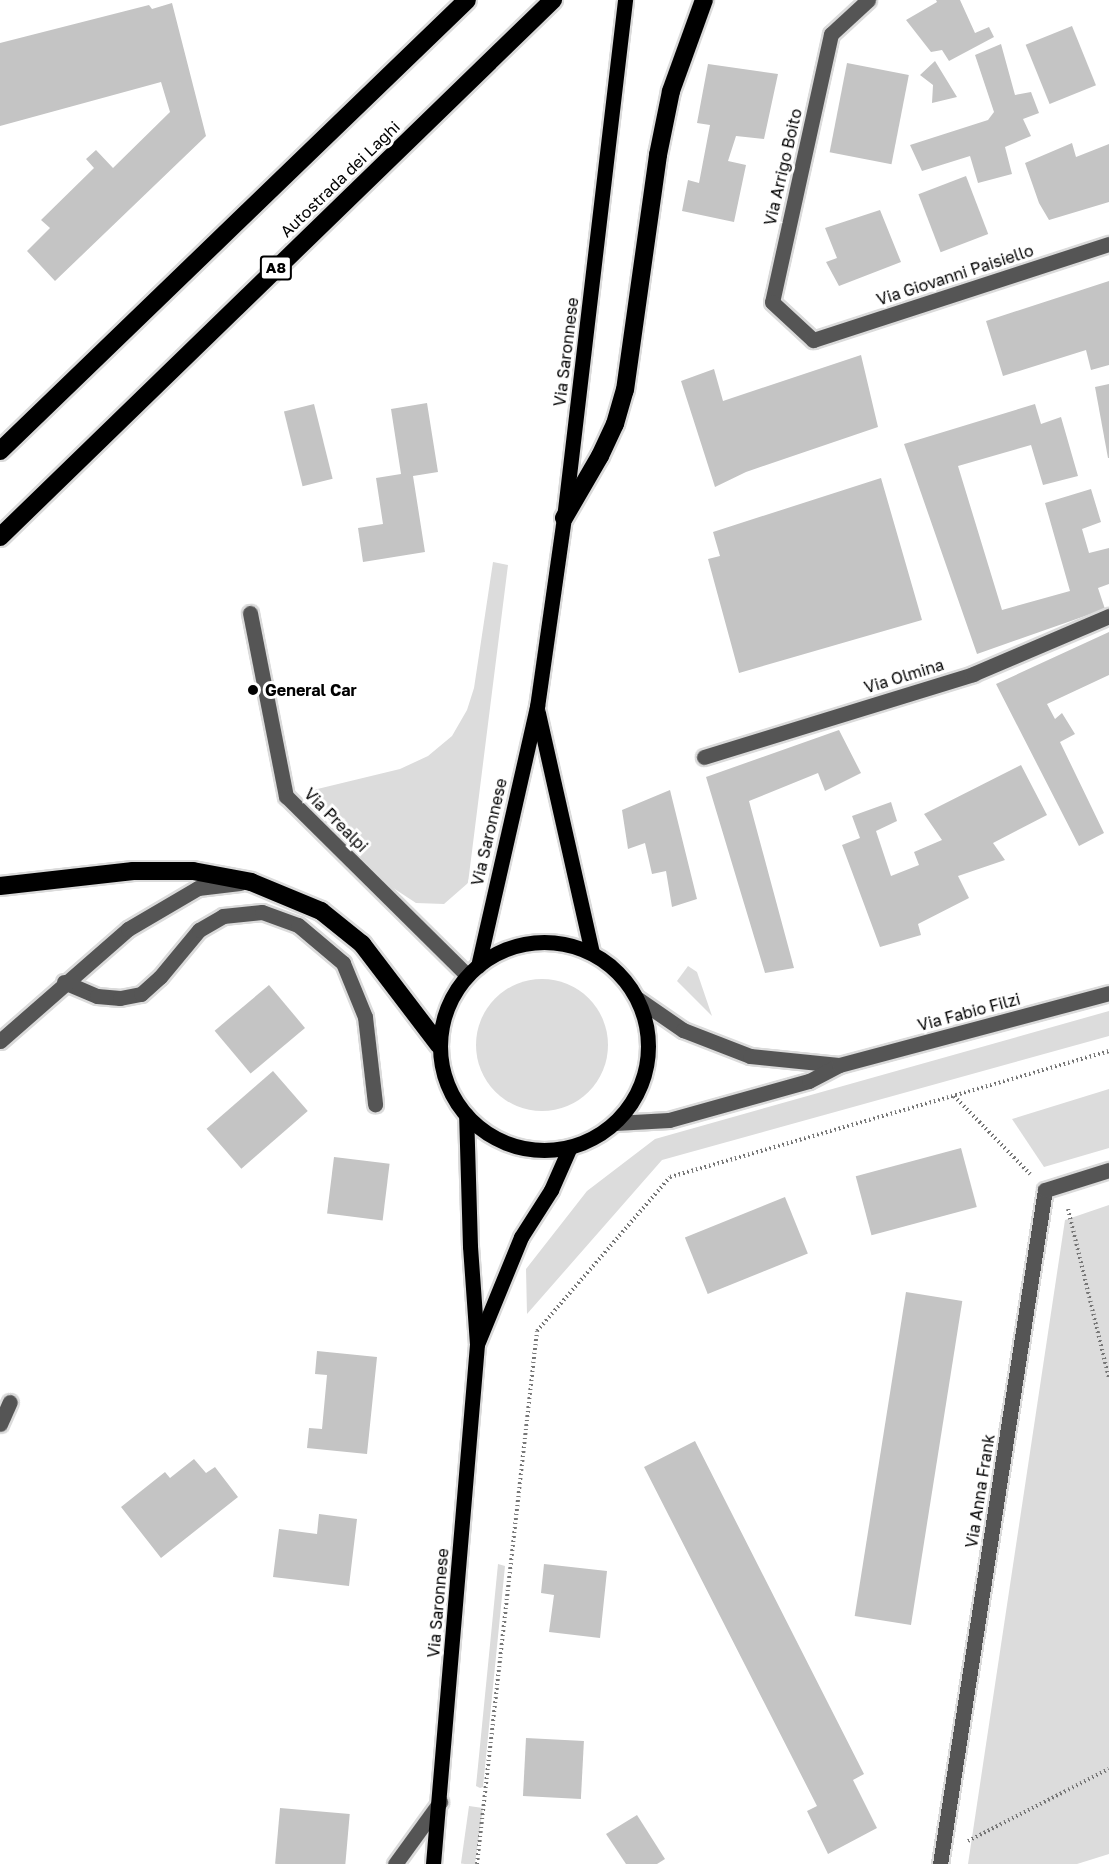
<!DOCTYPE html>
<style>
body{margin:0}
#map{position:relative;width:1109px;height:1864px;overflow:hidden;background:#fff;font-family:"Golos Text",sans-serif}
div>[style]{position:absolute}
.green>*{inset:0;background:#dcdcdc;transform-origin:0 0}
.round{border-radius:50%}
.building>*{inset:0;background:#c4c4c4;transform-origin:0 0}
.path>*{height:4px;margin-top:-2px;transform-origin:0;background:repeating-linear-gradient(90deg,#777 0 1.5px,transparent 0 4.5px)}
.roads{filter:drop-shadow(2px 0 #dbdbdb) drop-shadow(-2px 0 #dbdbdb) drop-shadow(0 2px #dbdbdb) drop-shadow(0 -2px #dbdbdb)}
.minor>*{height:15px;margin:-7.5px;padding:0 7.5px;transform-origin:7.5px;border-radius:7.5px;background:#555}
.major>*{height:15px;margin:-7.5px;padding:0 7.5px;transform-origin:7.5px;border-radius:7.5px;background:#000}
.major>.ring{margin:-7.5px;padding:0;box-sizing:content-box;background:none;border:15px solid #000;border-radius:50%}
.highway>*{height:18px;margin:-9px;padding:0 9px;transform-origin:9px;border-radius:9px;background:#000}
.dots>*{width:16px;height:16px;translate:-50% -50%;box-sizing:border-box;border:3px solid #fff;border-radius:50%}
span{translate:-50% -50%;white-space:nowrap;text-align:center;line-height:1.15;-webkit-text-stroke:6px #fff;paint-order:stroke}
.shield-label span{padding:2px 4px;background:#fff;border:2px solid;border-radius:4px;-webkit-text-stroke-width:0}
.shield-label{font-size:15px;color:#000;font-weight:700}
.street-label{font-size:16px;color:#000}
.poi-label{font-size:16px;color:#000;font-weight:700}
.left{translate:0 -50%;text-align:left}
</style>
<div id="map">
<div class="green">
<i style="clip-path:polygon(493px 562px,508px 565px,468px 883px,444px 904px,416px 903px,381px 880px,305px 792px,400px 769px,428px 756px,452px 736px,467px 710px,474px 688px)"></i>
<i style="clip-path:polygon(688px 966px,697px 972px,712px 1016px,677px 981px)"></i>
<i class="round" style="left:476px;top:979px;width:132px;height:132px"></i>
<i style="clip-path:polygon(1109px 1011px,1109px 1036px,662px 1160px,527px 1314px,526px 1269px,587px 1191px,655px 1139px)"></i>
<i style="clip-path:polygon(1109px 1089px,1109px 1148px,1044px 1167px,1012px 1119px)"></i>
<i style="clip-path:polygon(1109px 1205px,1109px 1854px,1077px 1864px,968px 1864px,1065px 1220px)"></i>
<i style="clip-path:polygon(498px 1564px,505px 1566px,483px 1787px,480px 1788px,476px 1786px)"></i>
<i style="left:469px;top:1806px;width:14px;height:58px;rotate:8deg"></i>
</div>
<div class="building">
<i style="clip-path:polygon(936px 0,960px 0,975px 33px,989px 27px,994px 37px,949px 61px,942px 50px,931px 52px,906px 20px,937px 2px)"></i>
<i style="clip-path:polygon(172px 3px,206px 136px,55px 281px,27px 251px,50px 228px,41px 220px,94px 168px,86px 159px,96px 150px,113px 168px,170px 112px,161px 82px,0 126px,0 43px,149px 5px,152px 9px)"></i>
<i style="left:1072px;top:26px;width:64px;height:50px;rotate:68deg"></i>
<i style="clip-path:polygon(1001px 44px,1015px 95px,1031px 92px,1039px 113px,1023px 119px,1031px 136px,1005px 147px,1012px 174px,978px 183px,970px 156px,922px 171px,910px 145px,988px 120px,994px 112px,975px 55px)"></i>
<i style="clip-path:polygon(935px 61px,957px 97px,932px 103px,933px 85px,920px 75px)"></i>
<i style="left:847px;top:63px;width:63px;height:91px;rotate:11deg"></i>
<i style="clip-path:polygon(708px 64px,778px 74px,764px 139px,736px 136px,728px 161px,746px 165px,734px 222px,682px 211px,688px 180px,699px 183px,710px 125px,697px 123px)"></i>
<i style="clip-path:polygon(1072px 143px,1076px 157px,1109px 144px,1109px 202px,1049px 220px,1039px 203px,1025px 163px)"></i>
<i style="left:966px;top:176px;width:62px;height:51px;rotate:69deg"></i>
<i style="clip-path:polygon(880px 210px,901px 262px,839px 286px,826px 262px,837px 258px,825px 228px)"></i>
<i style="clip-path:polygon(1109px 281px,1109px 365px,1091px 370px,1086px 350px,1003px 376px,986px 321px)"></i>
<i style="clip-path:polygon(861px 355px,878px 427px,746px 472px,715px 487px,681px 381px,714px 369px,723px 401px)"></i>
<i style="clip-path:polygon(1109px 384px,1109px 458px,1108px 458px,1095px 387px)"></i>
<i style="clip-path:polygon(427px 403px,438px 472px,413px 476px,425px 552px,363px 562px,358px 528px,383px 524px,376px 478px,401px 474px,391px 409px)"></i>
<i style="left:314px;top:404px;width:77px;height:31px;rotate:76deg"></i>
<i style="clip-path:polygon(1035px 404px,1041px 424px,1061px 417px,1078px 476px,1043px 485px,1031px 445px,958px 466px,1002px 610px,1070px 591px,1045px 503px,1091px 489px,1101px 522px,1082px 529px,1089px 553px,1109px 548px,1109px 584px,1098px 588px,1105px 609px,977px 654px,904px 444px)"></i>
<i style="clip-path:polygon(881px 478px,922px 620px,739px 673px,708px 559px,720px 556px,713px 532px)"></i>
<i style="clip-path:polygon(1109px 632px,1109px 675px,1047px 704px,1055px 719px,1062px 713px,1075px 734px,1060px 742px,1104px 833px,1079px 846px,996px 684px)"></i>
<i style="clip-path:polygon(839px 730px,861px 773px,825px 791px,818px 773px,749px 801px,794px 968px,765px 973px,706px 777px)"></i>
<i style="clip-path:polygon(1021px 765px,1047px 815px,993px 843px,1005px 860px,958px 876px,969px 898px,918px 924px,921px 935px,880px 947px,842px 845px,860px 838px,852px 816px,891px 802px,897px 821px,876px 831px,891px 876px,919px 865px,914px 852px,942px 840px,924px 814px)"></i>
<i style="clip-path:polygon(670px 790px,697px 899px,672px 907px,666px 871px,652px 874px,645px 843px,628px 849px,622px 810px)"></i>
<i style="left:269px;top:985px;width:56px;height:71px;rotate:50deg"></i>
<i style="left:273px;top:1071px;width:53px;height:88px;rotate:49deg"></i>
<i style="left:961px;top:1148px;width:61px;height:109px;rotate:75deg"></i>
<i style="left:334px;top:1157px;width:56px;height:57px;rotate:7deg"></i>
<i style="left:785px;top:1197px;width:61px;height:108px;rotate:68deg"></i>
<i style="left:906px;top:1292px;width:57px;height:328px;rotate:9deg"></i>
<i style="clip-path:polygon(317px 1351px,377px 1357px,367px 1454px,307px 1448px,309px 1428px,322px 1429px,327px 1375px,315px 1374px)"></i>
<i style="clip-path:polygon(695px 1441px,864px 1774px,853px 1780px,877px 1828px,828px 1854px,807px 1811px,817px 1806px,644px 1467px)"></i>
<i style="clip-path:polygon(194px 1459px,206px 1473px,215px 1467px,238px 1497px,161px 1558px,121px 1507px,165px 1472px,170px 1478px)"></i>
<i style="clip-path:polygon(319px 1514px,357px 1519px,349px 1586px,273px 1577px,279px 1529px,317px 1534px)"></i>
<i style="clip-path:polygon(544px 1564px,607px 1571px,600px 1638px,549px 1632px,554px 1595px,541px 1593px)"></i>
<i style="left:526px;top:1738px;width:58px;height:58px;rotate:3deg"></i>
<i style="left:280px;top:1808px;width:70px;height:56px;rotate:5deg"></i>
<i style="clip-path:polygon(637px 1815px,665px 1859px,657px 1864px,626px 1864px,606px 1834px)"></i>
</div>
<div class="path">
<i style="left:954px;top:1096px;width:109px;rotate:45.7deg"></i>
<i style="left:1068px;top:1209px;width:174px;rotate:76.4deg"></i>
<i style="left:968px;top:1841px;width:158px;rotate:-27.1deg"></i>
<i style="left:477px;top:1864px;width:536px;rotate:-83.58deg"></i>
<i style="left:537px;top:1331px;width:203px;rotate:-49.2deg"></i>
<i style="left:670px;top:1177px;width:457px;rotate:-16deg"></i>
</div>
<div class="roads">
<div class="minor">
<i style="left:868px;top:0;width:50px;rotate:137.4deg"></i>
<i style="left:831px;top:34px;width:274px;rotate:102.4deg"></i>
<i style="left:772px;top:302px;width:56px;rotate:42.8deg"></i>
<i style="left:813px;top:340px;width:311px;rotate:-18deg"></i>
<i style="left:250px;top:613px;width:187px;rotate:78.9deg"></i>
<i style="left:286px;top:796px;width:255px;rotate:44.7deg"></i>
<i style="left:704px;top:757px;width:282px;rotate:-17.1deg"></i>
<i style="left:973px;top:674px;width:148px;rotate:-23.1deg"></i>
<i style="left:64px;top:982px;width:36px;rotate:23deg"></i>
<i style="left:97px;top:996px;width:23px;rotate:5deg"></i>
<i style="left:120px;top:998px;width:21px;rotate:-11deg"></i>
<i style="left:141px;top:994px;width:25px;rotate:-42deg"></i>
<i style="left:160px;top:977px;width:61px;rotate:-50.3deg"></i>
<i style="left:199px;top:930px;width:28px;rotate:-30deg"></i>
<i style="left:223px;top:916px;width:39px;rotate:-6deg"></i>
<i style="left:262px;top:912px;width:38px;rotate:20deg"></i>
<i style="left:298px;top:925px;width:59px;rotate:40.2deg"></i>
<i style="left:343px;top:963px;width:58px;rotate:67.8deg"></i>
<i style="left:365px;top:1017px;width:88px;rotate:83.4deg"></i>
<i style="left:638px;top:999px;width:55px;rotate:34.6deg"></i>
<i style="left:683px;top:1030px;width:72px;rotate:21.2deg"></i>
<i style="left:750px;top:1056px;width:89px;rotate:5.8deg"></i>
<i style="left:0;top:1041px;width:170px;rotate:-41.2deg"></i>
<i style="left:128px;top:929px;width:81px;rotate:-30.4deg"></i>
<i style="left:198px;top:888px;width:42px;rotate:-6.8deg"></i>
<i style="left:615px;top:1123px;width:54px;rotate:-3.2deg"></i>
<i style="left:669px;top:1120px;width:145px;rotate:-15.6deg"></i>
<i style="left:809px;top:1081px;width:34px;rotate:-28deg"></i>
<i style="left:839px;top:1065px;width:279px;rotate:-14.9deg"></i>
<i style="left:0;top:1424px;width:24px;rotate:-66deg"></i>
<i style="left:395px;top:1864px;width:77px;rotate:-54deg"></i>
<i style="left:940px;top:1864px;width:682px;rotate:-81.15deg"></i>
<i style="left:1045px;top:1190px;width:67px;rotate:-17.4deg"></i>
</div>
<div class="major">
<i style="left:538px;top:713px;width:246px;rotate:77.3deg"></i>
<i class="ring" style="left:440px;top:942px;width:193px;height:193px"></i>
<i style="left:478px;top:966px;width:266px;rotate:-77.2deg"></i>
<i style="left:537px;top:707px;width:191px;rotate:-81.9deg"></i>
<i style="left:564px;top:518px;width:522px;rotate:-83.28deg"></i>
<i style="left:478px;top:1342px;width:113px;rotate:-67.7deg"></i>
<i style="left:521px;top:1237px;width:56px;rotate:-57.4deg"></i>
<i style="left:551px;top:1190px;width:47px;rotate:-66.2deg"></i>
<i style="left:433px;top:1864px;width:522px;rotate:-85.16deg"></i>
<i style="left:477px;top:1344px;width:98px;rotate:-94.1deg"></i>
<i style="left:470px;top:1246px;width:131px;rotate:-91.7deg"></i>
</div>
<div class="highway">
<i style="left:0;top:451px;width:649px;rotate:-44deg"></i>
<i style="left:564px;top:518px;width:72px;rotate:-59.9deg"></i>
<i style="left:600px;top:456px;width:35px;rotate:-65deg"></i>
<i style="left:615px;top:424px;width:35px;rotate:-74deg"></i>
<i style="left:625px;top:390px;width:237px;rotate:-82deg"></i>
<i style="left:658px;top:155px;width:65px;rotate:-78.5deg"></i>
<i style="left:671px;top:91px;width:97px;rotate:-70.1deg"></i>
<i style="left:0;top:537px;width:771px;rotate:-44.16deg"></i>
<i style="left:0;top:886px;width:134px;rotate:-6.4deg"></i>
<i style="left:133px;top:871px;width:60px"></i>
<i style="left:193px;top:871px;width:59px;rotate:10.7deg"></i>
<i style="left:251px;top:882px;width:76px;rotate:22.5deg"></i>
<i style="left:321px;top:911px;width:53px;rotate:38.8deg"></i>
<i style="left:362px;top:944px;width:127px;rotate:52.7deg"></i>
</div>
</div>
<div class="dots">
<i style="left:253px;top:690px;background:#000"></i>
</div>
<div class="shield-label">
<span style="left:276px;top:268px">A8</span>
</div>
<div class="street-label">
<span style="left:783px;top:167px;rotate:-77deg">Via Arrigo Boito</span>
<span style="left:340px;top:179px;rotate:-44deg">Autostrada dei Laghi</span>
<span style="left:955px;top:275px;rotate:-18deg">Via Giovanni Paisiello</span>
<span style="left:566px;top:352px;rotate:-83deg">Via Saronnese</span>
<span style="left:904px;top:676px;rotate:-17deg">Via Olmina</span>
<span style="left:336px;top:820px;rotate:45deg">Via Prealpi</span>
<span style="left:489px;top:832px;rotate:-77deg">Via Saronnese</span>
<span style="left:969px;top:1012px;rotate:-15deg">Via Fabio Filzi</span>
<span style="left:980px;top:1491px;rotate:-81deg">Via Anna Frank</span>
<span style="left:438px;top:1603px;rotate:-85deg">Via Saronnese</span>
</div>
<div class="poi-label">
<span class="left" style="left:265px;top:690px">General Car</span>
</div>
</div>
